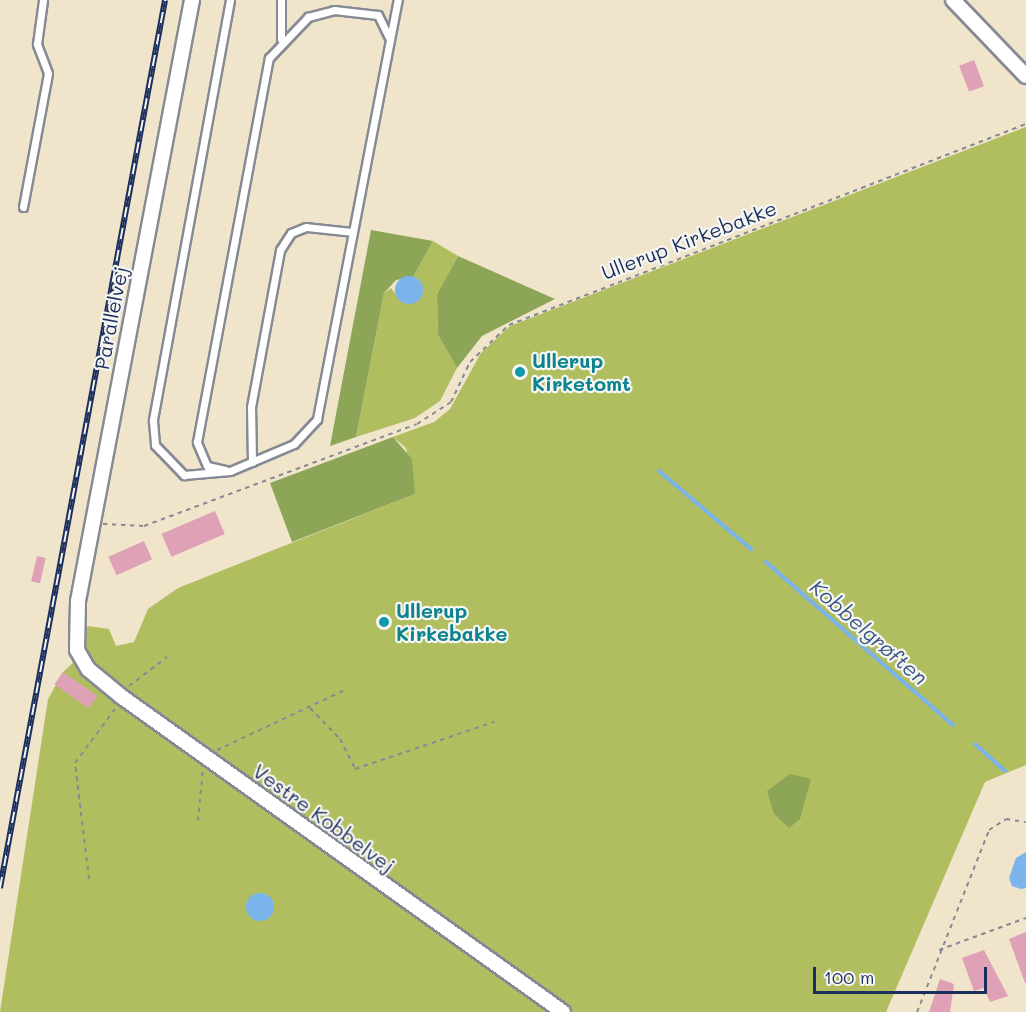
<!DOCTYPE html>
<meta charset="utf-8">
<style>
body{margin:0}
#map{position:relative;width:1026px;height:1012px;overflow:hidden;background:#f0e4cb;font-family:Mali,sans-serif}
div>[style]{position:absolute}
.green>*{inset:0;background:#b1be60}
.forest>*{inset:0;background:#8ca556}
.water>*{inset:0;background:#7bb3eb}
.round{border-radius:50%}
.stream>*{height:4px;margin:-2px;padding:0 2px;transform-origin:2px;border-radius:2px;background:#7bb3eb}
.building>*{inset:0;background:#dfa1b5;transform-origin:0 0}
.path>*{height:2px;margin-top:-1px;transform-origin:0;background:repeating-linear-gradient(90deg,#868a94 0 4.5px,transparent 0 9px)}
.roads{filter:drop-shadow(2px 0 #868a94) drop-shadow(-2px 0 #868a94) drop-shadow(0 2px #868a94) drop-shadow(0 -2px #868a94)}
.service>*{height:7px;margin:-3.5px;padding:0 3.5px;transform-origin:3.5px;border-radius:3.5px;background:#fff}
.minor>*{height:14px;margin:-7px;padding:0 7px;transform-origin:7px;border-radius:7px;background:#fff}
.rail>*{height:6px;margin-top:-3px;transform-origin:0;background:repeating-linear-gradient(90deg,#f6f6f2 0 11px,#1b2f5e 0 22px);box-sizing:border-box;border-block:2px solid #1b2f5e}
.dots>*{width:16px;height:16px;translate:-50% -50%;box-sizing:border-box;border:3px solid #f6f6f2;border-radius:50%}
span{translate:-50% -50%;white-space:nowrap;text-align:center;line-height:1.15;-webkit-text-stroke:4.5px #f6f6f2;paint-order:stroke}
.street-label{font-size:20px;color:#1b2f5e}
.culture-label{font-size:20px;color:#0d838f;font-weight:700}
.left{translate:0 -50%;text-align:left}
.water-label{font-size:21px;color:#385788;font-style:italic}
.scale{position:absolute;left:813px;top:967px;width:174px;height:27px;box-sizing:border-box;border:3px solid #1b2f5e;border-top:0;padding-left:8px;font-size:18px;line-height:21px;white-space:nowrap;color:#1b2f5e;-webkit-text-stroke:4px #f6f6f2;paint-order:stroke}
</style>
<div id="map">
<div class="green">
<i style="clip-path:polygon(1026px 127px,1026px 765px,985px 782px,886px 1012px,0 1012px,48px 699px,63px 672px,86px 651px,82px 634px,88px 626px,109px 629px,116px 646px,134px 642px,148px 609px,178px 588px,415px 494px,406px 448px,393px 437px,434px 422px,450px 409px,481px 353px,510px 326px)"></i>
<i style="clip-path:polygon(433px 241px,458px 256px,437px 294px,438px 335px,457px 368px,440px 401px,415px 418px,356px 437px,384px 293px,391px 288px,401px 301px,421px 282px,413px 277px)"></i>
</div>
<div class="forest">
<i style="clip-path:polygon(371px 230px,433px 241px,413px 277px,396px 280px,384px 293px,356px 437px,330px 446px)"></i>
<i style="clip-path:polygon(458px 256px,555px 299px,482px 336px,457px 368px,438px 335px,437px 294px)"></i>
<i style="clip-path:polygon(393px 437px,412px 459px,415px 494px,292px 542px,270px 483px)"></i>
<i style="clip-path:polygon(790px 774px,811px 779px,800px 819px,789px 828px,774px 814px,767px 791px)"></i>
</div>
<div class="water">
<i class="round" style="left:395px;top:276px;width:28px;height:28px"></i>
<i style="clip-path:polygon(1026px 852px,1026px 888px,1021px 889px,1012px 886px,1009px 878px,1016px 858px)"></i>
<i class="round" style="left:246px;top:893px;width:28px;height:28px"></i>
</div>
<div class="stream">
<i style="left:659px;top:471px;width:121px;rotate:40.3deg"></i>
<i style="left:766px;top:562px;width:248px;rotate:41.1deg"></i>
<i style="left:975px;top:744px;width:40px;rotate:42deg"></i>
</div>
<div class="building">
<i style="left:974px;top:60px;width:28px;height:16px;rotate:69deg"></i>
<i style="left:215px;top:511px;width:25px;height:58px;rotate:67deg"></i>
<i style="left:144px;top:541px;width:20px;height:39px;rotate:66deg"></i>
<i style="left:37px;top:556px;width:9px;height:26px;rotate:13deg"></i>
<i style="left:63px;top:672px;width:42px;height:15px;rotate:35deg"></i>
<i style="clip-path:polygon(1026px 932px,1026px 983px,1025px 983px,1009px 939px)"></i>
<i style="clip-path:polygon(984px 950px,1008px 996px,990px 1002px,984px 988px,974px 991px,962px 958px)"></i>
<i style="clip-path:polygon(940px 979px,954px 984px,950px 1012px,929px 1012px)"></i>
</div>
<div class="path">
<i style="left:103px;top:524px;width:41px;rotate:2.8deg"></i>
<i style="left:144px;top:526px;width:291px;rotate:-20.5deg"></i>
<i style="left:417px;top:424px;width:40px;rotate:-32.9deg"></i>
<i style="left:451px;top:402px;width:44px;rotate:-64.6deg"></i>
<i style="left:470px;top:362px;width:54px;rotate:-43.5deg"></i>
<i style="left:509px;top:325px;width:555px;rotate:-21.25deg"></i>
<i style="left:129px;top:686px;width:48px;rotate:-37.3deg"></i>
<i style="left:310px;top:708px;width:43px;rotate:45.9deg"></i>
<i style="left:340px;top:739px;width:34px;rotate:63deg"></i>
<i style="left:355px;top:769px;width:147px;rotate:-18.7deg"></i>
<i style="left:217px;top:750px;width:144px;rotate:-25.1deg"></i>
<i style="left:198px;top:821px;width:53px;rotate:-84.6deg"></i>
<i style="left:89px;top:879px;width:117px;rotate:-96.9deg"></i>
<i style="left:75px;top:763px;width:67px;rotate:-53.5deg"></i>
<i style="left:939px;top:950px;width:93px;rotate:-20.2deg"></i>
<i style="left:917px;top:1012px;width:196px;rotate:-68.4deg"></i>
<i style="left:989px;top:830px;width:20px;rotate:-33deg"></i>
<i style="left:1006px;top:819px;width:20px;rotate:9deg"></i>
</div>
<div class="roads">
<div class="service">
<i style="left:230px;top:0;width:428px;rotate:100.4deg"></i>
<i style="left:153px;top:421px;width:24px;rotate:85deg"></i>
<i style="left:155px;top:445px;width:42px;rotate:46deg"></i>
<i style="left:184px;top:475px;width:46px;rotate:-5deg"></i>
<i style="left:230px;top:471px;width:69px;rotate:-22.9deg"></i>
<i style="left:294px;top:444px;width:34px;rotate:-47deg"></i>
<i style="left:317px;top:419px;width:427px;rotate:-79.1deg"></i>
<i style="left:281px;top:0;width:39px;rotate:90deg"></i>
<i style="left:23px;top:207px;width:136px;rotate:-79.4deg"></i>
<i style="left:48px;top:73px;width:31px;rotate:-111deg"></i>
<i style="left:37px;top:44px;width:44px;rotate:-82.2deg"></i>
<i style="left:252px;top:462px;width:55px;rotate:-91deg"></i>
<i style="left:251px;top:407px;width:160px;rotate:-79.5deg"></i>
<i style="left:280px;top:250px;width:20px;rotate:-57deg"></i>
<i style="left:291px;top:233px;width:16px;rotate:-22deg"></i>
<i style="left:306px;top:227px;width:47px;rotate:6.1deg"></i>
<i style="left:225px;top:470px;width:18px;rotate:-167deg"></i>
<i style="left:207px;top:466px;width:26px;rotate:-113deg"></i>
<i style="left:197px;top:442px;width:391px;rotate:-79.4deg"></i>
<i style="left:269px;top:58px;width:57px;rotate:-46.4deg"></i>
<i style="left:308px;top:17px;width:27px;rotate:-15deg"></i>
<i style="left:334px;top:10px;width:44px;rotate:6.5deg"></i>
<i style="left:378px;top:15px;width:25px;rotate:64deg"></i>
</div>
<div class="minor">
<i style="left:192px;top:0;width:612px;rotate:100.74deg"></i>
<i style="left:78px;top:601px;width:49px;rotate:91.2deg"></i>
<i style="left:77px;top:650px;width:22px;rotate:60deg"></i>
<i style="left:88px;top:669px;width:44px;rotate:39.5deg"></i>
<i style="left:122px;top:697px;width:542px;rotate:35.54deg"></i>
<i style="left:953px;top:0;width:105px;rotate:46.2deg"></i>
</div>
</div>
<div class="rail">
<i style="left:0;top:888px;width:903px;rotate:-79.47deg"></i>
</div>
<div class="dots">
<i style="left:520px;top:372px;background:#0f9aa8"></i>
<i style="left:384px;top:622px;background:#0f9aa8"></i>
</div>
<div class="street-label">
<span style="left:689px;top:240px;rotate:-21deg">Ullerup Kirkebakke</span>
<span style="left:111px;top:318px;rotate:-79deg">Parallelvej</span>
<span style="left:324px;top:818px;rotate:36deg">Vestre Kobbelvej</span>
</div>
<div class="culture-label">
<span class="left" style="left:532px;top:372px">Ullerup<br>Kirketomt</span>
<span class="left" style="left:396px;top:622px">Ullerup<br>Kirkebakke</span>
</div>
<div class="water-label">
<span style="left:869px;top:632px;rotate:41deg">Kobbelgrøften</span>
</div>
<div class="scale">100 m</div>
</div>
